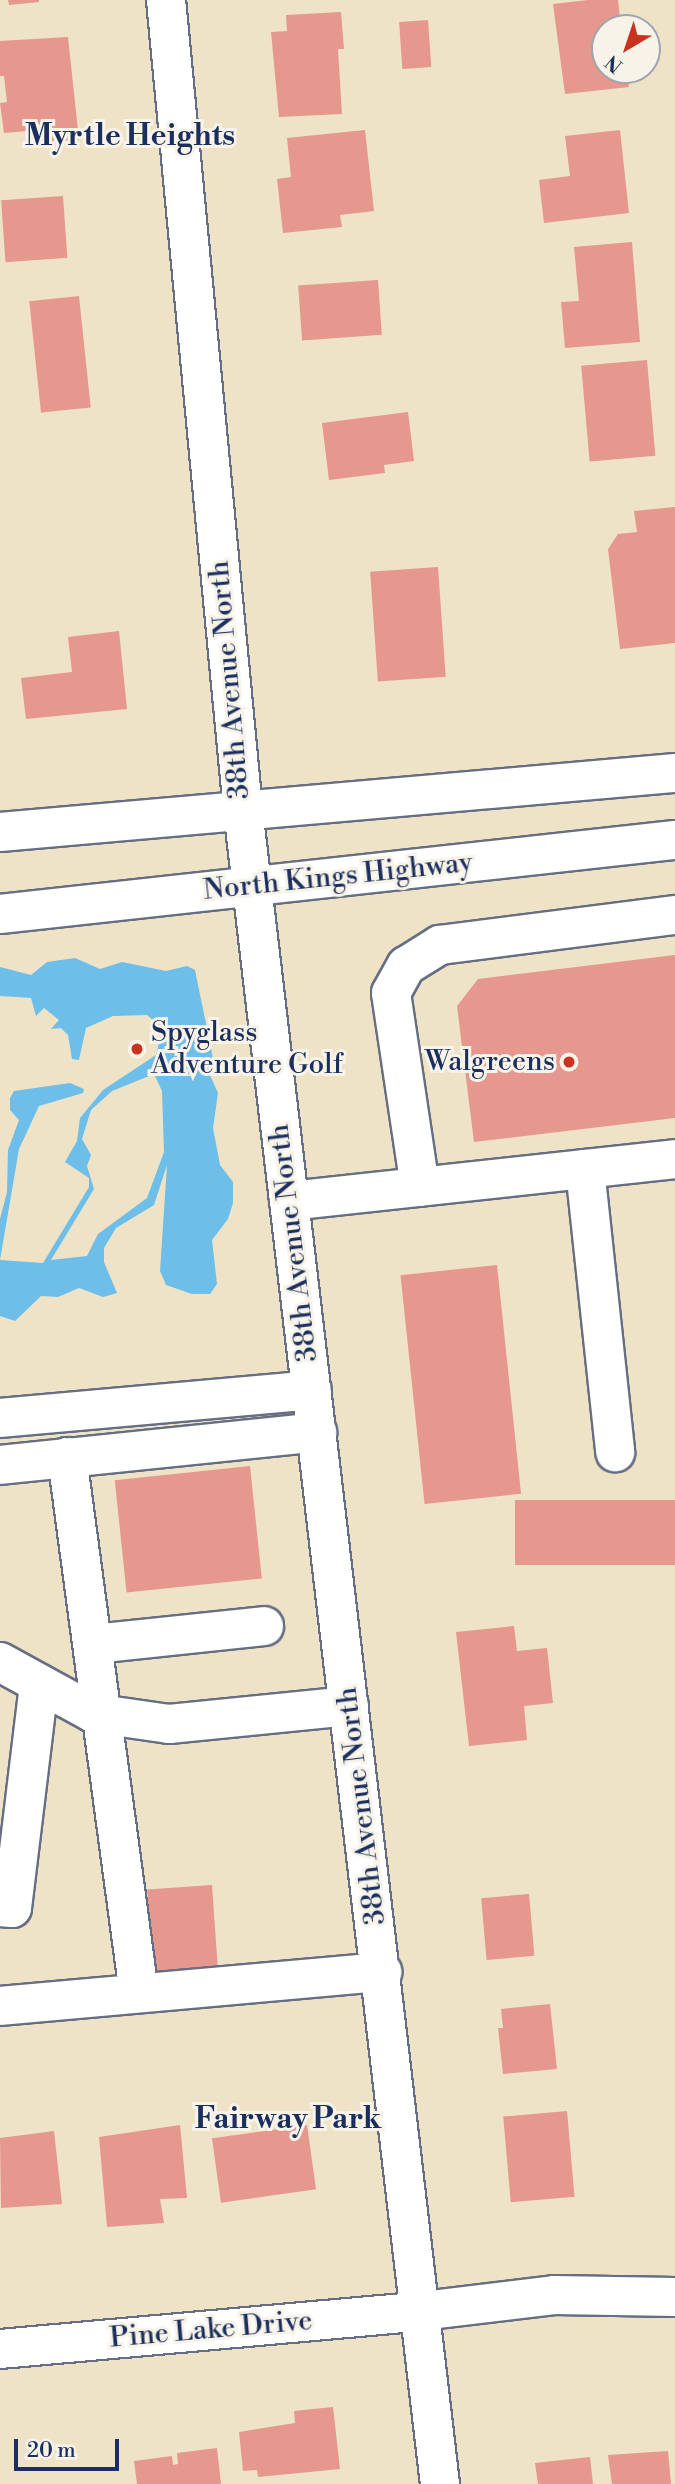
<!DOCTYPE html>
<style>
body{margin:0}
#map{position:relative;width:675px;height:2484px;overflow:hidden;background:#eee3c6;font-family:"Libre Bodoni",serif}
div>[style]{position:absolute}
.water>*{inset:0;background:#6dbee8}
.building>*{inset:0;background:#e6978e;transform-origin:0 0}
.roads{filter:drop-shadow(2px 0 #656e82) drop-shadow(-2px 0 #656e82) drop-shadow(0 2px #656e82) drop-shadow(0 -2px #656e82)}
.minor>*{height:38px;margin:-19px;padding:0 19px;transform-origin:19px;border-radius:19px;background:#fff}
.major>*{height:38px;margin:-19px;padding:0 19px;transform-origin:19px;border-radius:19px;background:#fff}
.dots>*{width:19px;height:19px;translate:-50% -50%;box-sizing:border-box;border:4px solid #f7f3e8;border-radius:50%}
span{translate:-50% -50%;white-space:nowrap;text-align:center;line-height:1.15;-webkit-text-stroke:6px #f7f3e8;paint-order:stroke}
.street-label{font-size:28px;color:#1b2f5e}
.poi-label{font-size:28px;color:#1b2f5e}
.left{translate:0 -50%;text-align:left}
.right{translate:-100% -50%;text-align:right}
.neighbourhood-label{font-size:30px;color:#1b2f5e;font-weight:700}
.north{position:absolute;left:591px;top:14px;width:70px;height:70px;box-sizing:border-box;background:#f7f3e8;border:2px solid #9fa5b1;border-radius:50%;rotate:219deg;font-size:19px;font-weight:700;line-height:28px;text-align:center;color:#1b2f5e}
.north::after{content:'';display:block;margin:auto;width:24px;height:32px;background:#c8321e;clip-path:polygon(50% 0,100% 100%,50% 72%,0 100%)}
.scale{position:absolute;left:14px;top:2439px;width:105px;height:32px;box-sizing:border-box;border:4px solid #1b2f5e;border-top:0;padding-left:9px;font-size:21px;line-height:24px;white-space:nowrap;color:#1b2f5e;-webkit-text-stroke:5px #f7f3e8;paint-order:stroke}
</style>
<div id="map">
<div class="water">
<i style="clip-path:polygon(evenodd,75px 958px,100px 969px,122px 962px,166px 971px,187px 966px,195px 970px,214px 1063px,209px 1073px,218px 1093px,213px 1128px,220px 1165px,233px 1182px,233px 1203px,228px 1219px,212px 1240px,217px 1284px,210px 1294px,192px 1294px,166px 1285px,160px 1271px,167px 1165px,154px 1205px,116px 1228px,104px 1248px,104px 1262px,117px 1293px,103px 1297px,79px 1288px,58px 1297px,41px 1296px,15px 1321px,0 1316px,0 1219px,7px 1192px,8px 1150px,19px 1120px,10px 1110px,10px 1098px,14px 1091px,70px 1083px,84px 1089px,83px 1093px,39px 1106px,19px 1149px,0 1260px,43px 1263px,89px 1187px,89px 1178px,65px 1162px,77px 1141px,80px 1118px,103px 1090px,156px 1055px,161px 1035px,162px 1028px,147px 1015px,113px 1016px,86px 1028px,79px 1060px,72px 1059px,68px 1035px,61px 1028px,51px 1029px,59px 1020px,44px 1008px,36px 1016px,31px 998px,0 996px,0 967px,31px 975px,47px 962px,75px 958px,154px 1074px,162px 1091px,164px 1152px,147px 1198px,98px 1234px,87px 1256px,51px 1260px,94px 1189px,87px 1166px,91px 1155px,82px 1139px,91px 1110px,112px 1091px,154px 1074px)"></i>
</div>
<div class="building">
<i style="clip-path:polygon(8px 0,39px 0,39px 2px,9px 5px)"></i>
<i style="clip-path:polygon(588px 0,618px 0,621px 28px,605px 28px,605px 70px,626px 70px,629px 87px,565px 94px,553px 4px)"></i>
<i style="clip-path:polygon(341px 12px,344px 49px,338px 49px,342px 114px,279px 117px,271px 32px,287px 31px,286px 15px)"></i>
<i style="left:428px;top:20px;width:47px;height:29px;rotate:86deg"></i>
<i style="clip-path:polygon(68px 37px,79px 140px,41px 144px,40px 130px,4px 133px,0 103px,7px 102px,4px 76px,0 76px,0 41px)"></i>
<i style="clip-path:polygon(365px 130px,374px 211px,340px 215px,342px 227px,283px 233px,277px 179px,291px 177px,287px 138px)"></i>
<i style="clip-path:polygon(620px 130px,629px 213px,544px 223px,539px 180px,570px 176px,565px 136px)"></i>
<i style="left:63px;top:196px;width:62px;height:62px;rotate:86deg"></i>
<i style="clip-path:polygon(632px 242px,640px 342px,565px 348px,561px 302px,579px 301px,574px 247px)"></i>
<i style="left:378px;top:280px;width:55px;height:80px;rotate:86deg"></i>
<i style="left:79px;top:296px;width:112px;height:50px;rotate:84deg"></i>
<i style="left:647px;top:360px;width:96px;height:66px;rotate:85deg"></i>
<i style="clip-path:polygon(408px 412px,414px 461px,384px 465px,385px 473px,329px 480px,322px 423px)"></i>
<i style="clip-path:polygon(675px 507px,675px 643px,620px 649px,608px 549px,618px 534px,637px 532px,634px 511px)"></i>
<i style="left:438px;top:567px;width:110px;height:68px;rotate:86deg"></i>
<i style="clip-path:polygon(119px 631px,127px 709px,26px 719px,21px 678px,72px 672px,68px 637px)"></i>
<i style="clip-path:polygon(675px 955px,675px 1118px,474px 1142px,457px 1006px,478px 979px)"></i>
<i style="left:497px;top:1265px;width:230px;height:97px;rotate:84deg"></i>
<i style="left:250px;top:1466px;width:113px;height:136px;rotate:84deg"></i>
<i style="left:675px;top:1500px;width:65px;height:160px;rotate:90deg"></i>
<i style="clip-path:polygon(514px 1626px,517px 1651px,547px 1648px,553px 1703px,524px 1706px,527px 1740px,469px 1746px,456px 1632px)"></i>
<i style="left:212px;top:1885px;width:97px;height:65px;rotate:86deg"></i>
<i style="left:529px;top:1894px;width:62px;height:48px;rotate:85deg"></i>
<i style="clip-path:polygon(550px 2004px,557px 2069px,503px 2074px,498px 2028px,503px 2028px,501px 2009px)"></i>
<i style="left:567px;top:2111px;width:86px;height:64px;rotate:85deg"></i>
<i style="clip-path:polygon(180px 2125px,187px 2198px,160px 2199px,164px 2223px,107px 2227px,99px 2137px)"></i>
<i style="left:307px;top:2125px;width:65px;height:96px;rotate:82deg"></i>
<i style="clip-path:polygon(54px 2131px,62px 2204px,1px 2208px,0 2138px)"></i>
<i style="clip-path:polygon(333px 2407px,340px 2469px,258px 2477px,257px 2470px,243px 2471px,239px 2432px,295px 2423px,294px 2411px)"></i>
<i style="clip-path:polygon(217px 2448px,221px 2484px,137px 2484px,134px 2461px,172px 2456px,173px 2465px,178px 2464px,177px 2453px)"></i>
<i style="clip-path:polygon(668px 2451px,671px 2484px,612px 2484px,608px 2455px)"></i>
<i style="clip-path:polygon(590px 2457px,593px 2484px,538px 2484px,535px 2463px)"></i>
</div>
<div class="roads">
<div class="minor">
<i style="left:585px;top:1169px;width:285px;rotate:83.9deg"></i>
<i style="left:420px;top:1187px;width:196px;rotate:-98.5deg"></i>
<i style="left:391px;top:993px;width:31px;rotate:-61deg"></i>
<i style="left:406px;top:966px;width:40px;rotate:-32deg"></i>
<i style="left:440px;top:945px;width:237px;rotate:-7.3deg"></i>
<i style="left:289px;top:1201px;width:388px;rotate:-6.2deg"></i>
<i style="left:0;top:1418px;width:313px;rotate:-5.1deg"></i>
<i style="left:67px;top:1457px;width:541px;rotate:82.35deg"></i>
<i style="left:0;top:1465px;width:319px;rotate:-5.9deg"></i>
<i style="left:94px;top:1644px;width:171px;rotate:-6deg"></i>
<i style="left:0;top:1662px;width:106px;rotate:28.7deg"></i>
<i style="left:93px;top:1713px;width:77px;rotate:8.2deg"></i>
<i style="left:169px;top:1724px;width:181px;rotate:-5.7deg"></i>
<i style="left:0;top:1907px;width:12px;rotate:5deg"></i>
<i style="left:12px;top:1908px;width:224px;rotate:-83.1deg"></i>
<i style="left:0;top:2006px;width:384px;rotate:-5.1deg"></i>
<i style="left:0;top:2349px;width:424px;rotate:-5.1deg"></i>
<i style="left:422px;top:2311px;width:133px;rotate:-6.9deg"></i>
<i style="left:554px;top:2295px;width:121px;rotate:0.9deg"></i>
</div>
<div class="major">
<i style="left:166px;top:0;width:814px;rotate:84.57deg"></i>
<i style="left:243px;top:810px;width:1686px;rotate:83.29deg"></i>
<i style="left:0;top:832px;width:678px;rotate:-5deg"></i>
<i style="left:0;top:914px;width:679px;rotate:-6.26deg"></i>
</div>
</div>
<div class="dots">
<i style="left:137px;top:1049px;background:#c8321e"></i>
<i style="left:569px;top:1062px;background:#c8321e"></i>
</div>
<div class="street-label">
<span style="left:230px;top:680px;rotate:-95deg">38th Avenue North</span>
<span style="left:338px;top:877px;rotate:-6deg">North Kings Highway</span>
<span style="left:294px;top:1243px;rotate:-97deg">38th Avenue North</span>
<span style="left:362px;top:1806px;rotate:-97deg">38th Avenue North</span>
<span style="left:211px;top:2330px;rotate:-5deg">Pine Lake Drive</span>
</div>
<div class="poi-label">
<span class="left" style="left:151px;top:1049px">Spyglass<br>Adventure Golf</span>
<span class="right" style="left:555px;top:1062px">Walgreens</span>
</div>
<div class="neighbourhood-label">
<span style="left:130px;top:136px">Myrtle Heights</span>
<span style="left:288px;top:2119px">Fairway Park</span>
</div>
<div class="north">N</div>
<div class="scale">20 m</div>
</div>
